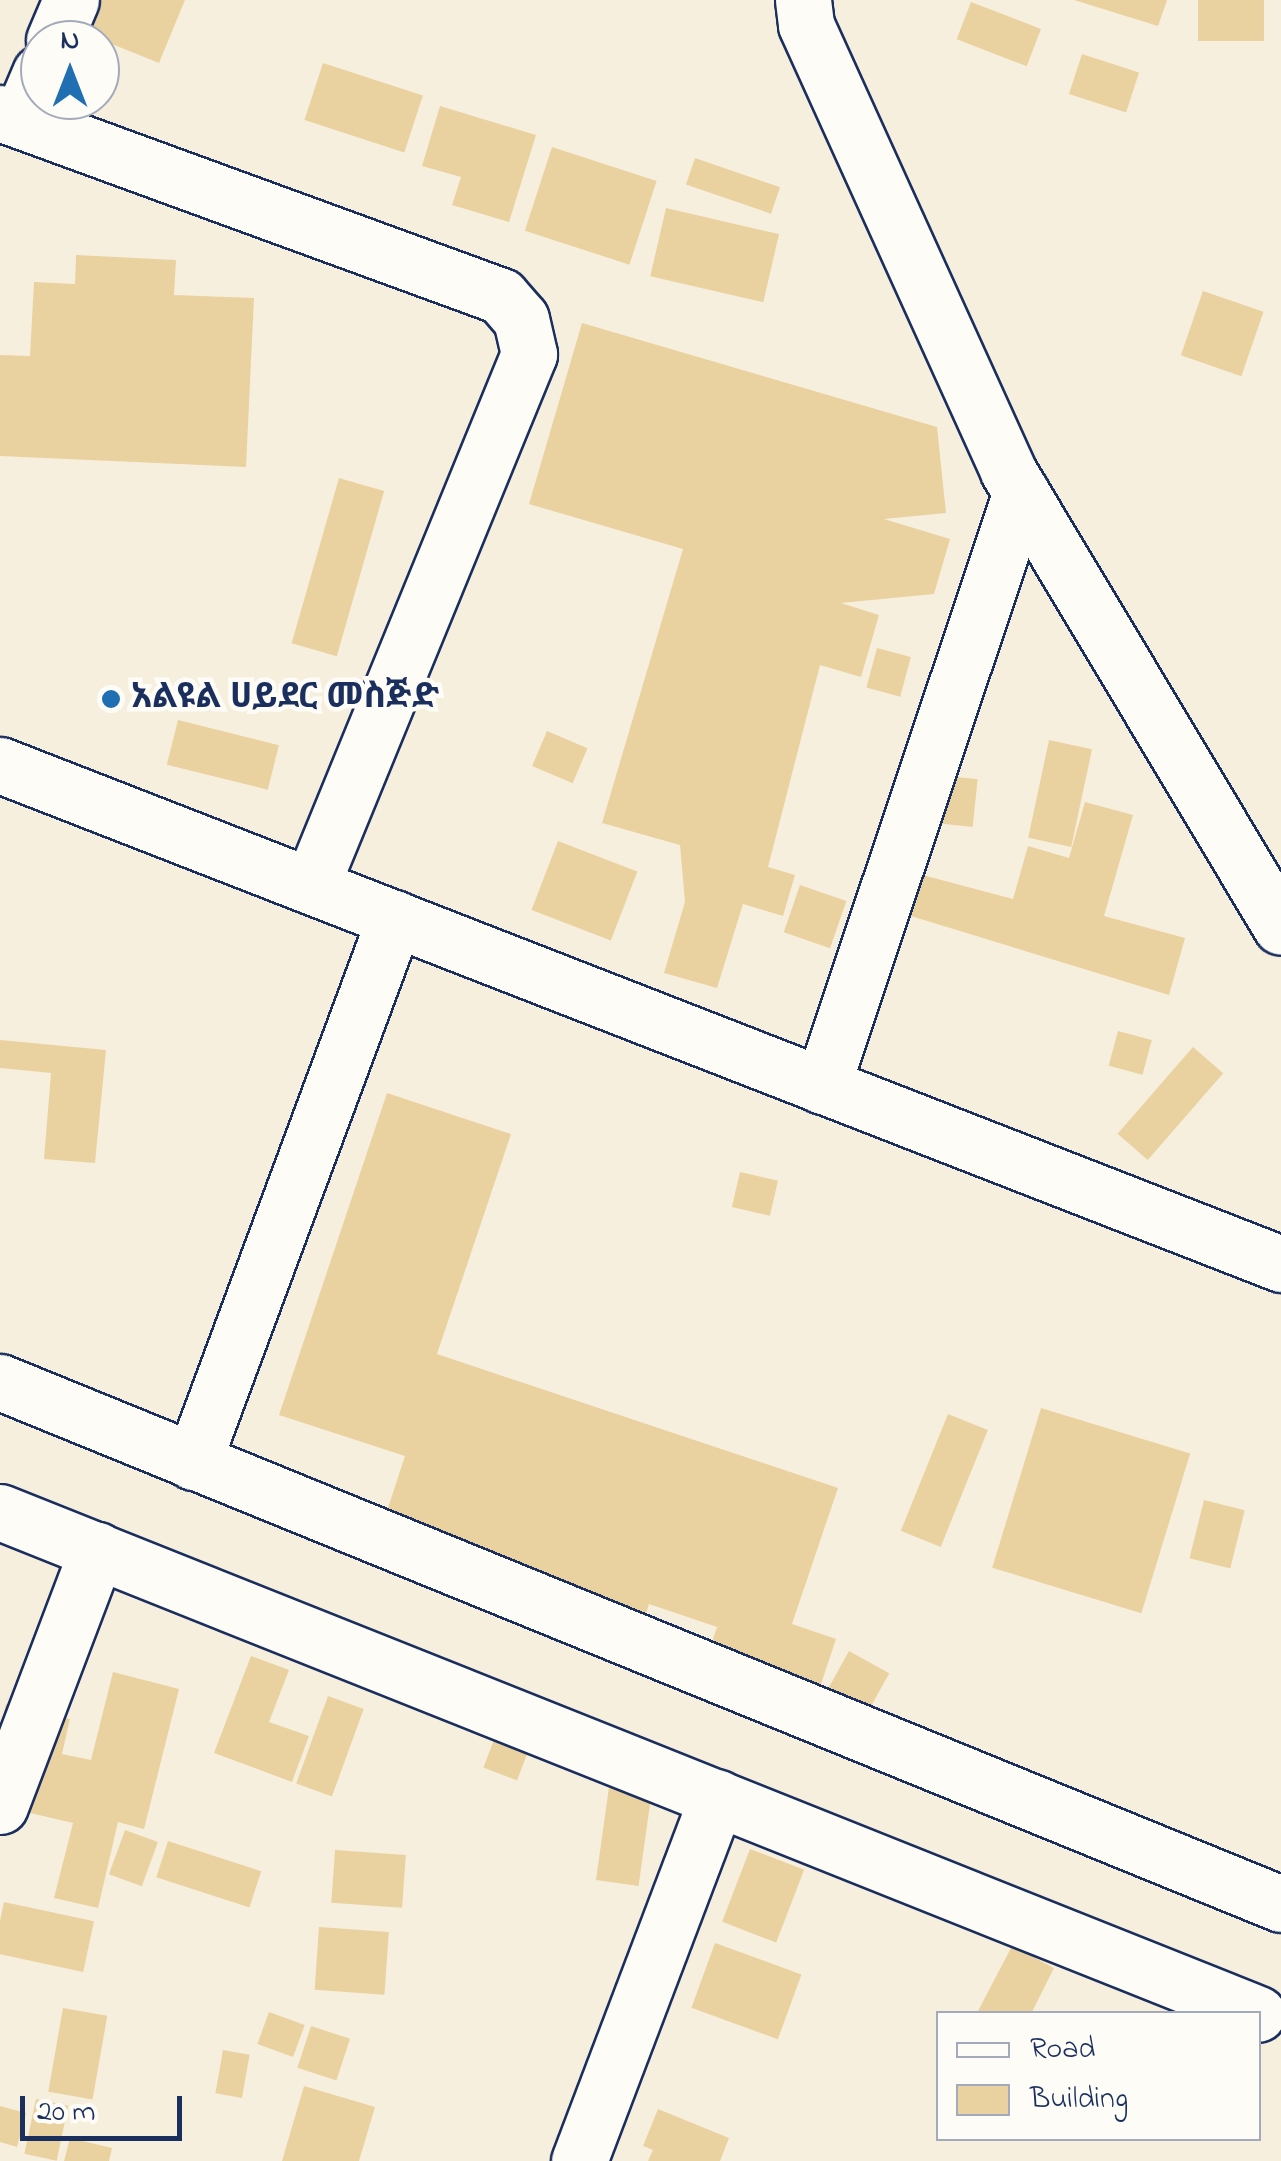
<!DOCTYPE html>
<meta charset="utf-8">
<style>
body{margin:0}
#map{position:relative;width:1281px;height:2161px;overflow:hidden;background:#f7efdd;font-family:"Indie Flower","Noto Sans Ethiopic",sans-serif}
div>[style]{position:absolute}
.building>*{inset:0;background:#ead2a0;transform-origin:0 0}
.roads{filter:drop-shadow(2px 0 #1b2f5e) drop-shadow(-2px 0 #1b2f5e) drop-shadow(0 2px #1b2f5e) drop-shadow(0 -2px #1b2f5e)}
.minor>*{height:55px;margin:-27.5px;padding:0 27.5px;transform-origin:27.5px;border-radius:27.5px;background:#fdfcf7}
.dots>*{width:28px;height:28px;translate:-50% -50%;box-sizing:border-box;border:5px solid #fdfcf7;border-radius:50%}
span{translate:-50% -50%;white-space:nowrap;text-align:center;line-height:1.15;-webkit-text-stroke:9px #fdfcf7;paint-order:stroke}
.poi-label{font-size:35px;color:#1b2f5e;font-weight:700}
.left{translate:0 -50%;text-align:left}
.legend{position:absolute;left:936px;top:2011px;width:325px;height:130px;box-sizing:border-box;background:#fdfcf7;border:2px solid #a3aaba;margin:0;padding:12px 18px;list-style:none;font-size:30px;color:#1b2f5e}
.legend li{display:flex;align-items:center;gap:20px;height:50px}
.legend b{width:50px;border:2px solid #a3aaba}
.north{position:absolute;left:20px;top:20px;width:100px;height:100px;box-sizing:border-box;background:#fdfcf7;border:2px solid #a3aaba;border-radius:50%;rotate:0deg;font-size:28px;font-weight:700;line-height:40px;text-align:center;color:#1b2f5e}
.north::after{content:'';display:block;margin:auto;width:35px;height:45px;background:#1f6fb2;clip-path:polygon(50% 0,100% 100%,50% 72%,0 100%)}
.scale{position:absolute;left:20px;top:2096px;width:162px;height:45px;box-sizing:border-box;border:5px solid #1b2f5e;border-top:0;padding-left:12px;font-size:30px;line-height:35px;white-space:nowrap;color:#1b2f5e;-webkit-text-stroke:8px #fdfcf7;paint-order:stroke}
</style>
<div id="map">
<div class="building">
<i style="clip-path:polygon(84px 0,185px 0,159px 63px,72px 28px)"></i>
<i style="clip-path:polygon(1074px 0,1167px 0,1158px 26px)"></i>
<i style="left:1198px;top:0;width:66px;height:41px"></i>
<i style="left:971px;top:2px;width:75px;height:40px;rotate:21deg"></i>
<i style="left:1082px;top:54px;width:60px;height:42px;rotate:18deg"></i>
<i style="left:323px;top:63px;width:105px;height:60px;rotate:18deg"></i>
<i style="clip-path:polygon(440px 106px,536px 135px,509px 222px,452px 205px,461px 177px,422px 166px)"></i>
<i style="left:552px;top:147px;width:110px;height:88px;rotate:18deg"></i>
<i style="left:695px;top:158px;width:90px;height:28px;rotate:19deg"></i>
<i style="left:666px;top:208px;width:116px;height:70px;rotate:13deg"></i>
<i style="clip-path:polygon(76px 255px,176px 260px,174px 295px,254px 298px,246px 467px,0 456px,0 355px,30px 356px,34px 282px,75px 284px)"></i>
<i style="left:1203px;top:291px;width:64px;height:68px;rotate:19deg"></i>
<i style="clip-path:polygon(582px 323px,937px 427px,946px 513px,884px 519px,950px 539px,934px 594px,841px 603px,879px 615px,861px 677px,820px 665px,768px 867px,795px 875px,783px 916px,743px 904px,717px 988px,664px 973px,685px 902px,680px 845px,602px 823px,683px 549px,529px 504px)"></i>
<i style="left:339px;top:478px;width:47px;height:172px;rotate:16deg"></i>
<i style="left:877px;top:648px;width:35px;height:41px;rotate:15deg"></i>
<i style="left:178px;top:720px;width:104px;height:46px;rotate:14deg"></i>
<i style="left:547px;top:731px;width:44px;height:38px;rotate:23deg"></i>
<i style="left:1049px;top:740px;width:44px;height:100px;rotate:12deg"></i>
<i style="left:919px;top:773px;width:59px;height:48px;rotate:6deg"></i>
<i style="clip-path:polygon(1085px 802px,1133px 815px,1104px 916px,1185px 938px,1169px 995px,888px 909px,900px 869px,1013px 899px,1028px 846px,1069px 858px)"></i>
<i style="left:558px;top:841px;width:85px;height:74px;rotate:21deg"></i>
<i style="left:800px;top:885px;width:49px;height:50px;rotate:19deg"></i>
<i style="left:1118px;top:1031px;width:35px;height:36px;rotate:15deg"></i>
<i style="clip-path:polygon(0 1040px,106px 1050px,95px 1163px,44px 1159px,51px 1073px,0 1068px)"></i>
<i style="left:1193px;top:1047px;width:40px;height:115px;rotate:41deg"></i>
<i style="clip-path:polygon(387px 1093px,511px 1134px,437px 1354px,838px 1488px,792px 1624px,836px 1639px,812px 1711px,701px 1675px,717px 1627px,649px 1604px,637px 1642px,383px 1523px,405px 1456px,279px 1415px)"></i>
<i style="left:740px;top:1172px;width:39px;height:36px;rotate:13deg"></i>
<i style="left:1041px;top:1408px;width:156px;height:167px;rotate:17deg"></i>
<i style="left:948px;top:1414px;width:43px;height:126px;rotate:22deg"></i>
<i style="left:1204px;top:1500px;width:42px;height:60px;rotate:14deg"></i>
<i style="left:849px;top:1651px;width:46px;height:71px;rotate:29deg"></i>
<i style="clip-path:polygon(251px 1656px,289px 1670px,269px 1722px,309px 1736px,292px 1782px,214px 1753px)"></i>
<i style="clip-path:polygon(113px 1672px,179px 1689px,144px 1829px,118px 1822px,98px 1908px,54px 1898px,73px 1823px,0 1806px,0 1727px,6px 1704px,70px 1719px,62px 1754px,91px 1760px)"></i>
<i style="left:328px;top:1696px;width:38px;height:93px;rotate:20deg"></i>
<i style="left:497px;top:1732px;width:36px;height:38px;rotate:21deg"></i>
<i style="left:610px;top:1780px;width:43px;height:101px;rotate:8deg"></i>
<i style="left:125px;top:1830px;width:35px;height:47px;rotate:20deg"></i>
<i style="left:168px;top:1841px;width:98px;height:38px;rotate:18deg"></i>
<i style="left:750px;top:1849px;width:58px;height:78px;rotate:21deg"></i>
<i style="left:335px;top:1850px;width:71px;height:53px;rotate:4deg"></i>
<i style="left:4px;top:1902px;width:92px;height:52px;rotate:12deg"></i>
<i style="left:319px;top:1927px;width:70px;height:63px;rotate:4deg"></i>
<i style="left:715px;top:1943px;width:92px;height:69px;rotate:20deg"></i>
<i style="clip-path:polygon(1012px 1946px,1054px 1968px,1031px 2014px,983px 2014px,978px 2011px)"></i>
<i style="left:63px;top:2008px;width:45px;height:85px;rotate:10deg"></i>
<i style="left:269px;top:2012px;width:38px;height:34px;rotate:20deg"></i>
<i style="left:311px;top:2026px;width:41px;height:44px;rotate:18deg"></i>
<i style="left:223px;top:2050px;width:27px;height:44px;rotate:10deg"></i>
<i style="clip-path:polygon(304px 2086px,375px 2107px,359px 2161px,282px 2161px)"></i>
<i style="left:36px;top:2099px;width:33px;height:56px;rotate:12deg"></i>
<i style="clip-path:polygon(0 2106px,26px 2113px,17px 2147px,0 2142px)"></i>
<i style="clip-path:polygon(658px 2109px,729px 2138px,720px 2161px,648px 2161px,653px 2150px,643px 2146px)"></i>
<i style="clip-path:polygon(70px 2138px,112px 2148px,109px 2161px,64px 2161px)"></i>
</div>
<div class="roads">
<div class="minor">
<i style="left:803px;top:0;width:25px;rotate:83deg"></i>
<i style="left:806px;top:25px;width:490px;rotate:65.6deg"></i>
<i style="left:1008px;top:471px;width:531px;rotate:59.09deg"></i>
<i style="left:54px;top:40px;width:43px;rotate:-67deg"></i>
<i style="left:0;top:113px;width:533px;rotate:20.07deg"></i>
<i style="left:501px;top:296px;width:30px;rotate:49deg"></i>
<i style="left:521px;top:319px;width:36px;rotate:77deg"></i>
<i style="left:529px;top:354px;width:575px;rotate:112.28deg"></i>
<i style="left:20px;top:120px;width:51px;rotate:-66.9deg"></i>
<i style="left:0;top:765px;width:1375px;rotate:21.28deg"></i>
<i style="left:822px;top:1086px;width:626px;rotate:-71.48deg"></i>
<i style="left:0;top:1382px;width:1383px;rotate:22.17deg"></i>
<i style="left:193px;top:1462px;width:580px;rotate:-69.63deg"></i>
<i style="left:0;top:1512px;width:1354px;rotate:21.75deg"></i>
<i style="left:0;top:1806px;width:274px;rotate:-69.2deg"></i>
<i style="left:579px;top:2161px;width:389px;rotate:-69.2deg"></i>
</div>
</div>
<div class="dots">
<i style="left:111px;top:699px;background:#1f6fb2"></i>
</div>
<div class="poi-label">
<span class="left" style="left:131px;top:699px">አልዩል ሀይደር መስጅድ</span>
</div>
<ul class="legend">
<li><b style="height:12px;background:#fdfcf7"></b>Road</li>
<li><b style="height:28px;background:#ead2a0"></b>Building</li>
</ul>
<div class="north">N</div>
<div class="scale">20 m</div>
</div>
